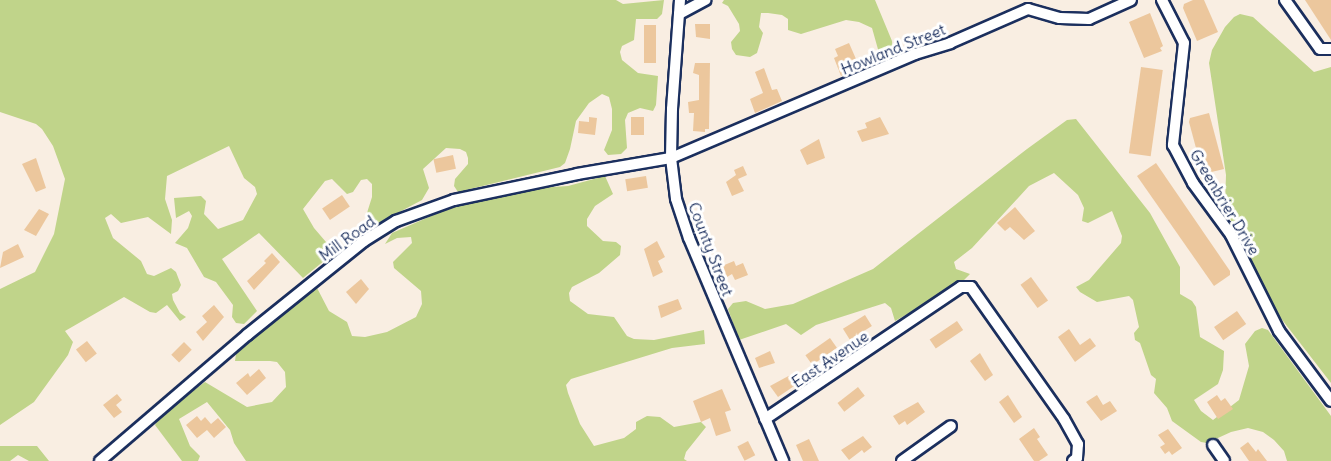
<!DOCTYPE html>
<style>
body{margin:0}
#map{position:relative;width:1331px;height:461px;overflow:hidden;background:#f9eee2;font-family:Delius,sans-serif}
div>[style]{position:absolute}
.green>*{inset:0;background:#c0d48a}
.building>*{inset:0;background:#ecc79d;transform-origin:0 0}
.roads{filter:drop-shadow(2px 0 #1b2f5e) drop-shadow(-2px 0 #1b2f5e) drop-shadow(0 2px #1b2f5e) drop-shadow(0 -2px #1b2f5e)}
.minor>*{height:10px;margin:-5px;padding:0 5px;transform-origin:5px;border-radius:5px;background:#fff}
span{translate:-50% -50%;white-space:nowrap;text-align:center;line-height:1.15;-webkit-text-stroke:6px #fff;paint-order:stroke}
.street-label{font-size:16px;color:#1b2f5e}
</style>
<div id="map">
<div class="green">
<i style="clip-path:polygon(0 0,616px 0,623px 4px,664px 0,662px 14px,657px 19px,636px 19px,634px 40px,622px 46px,620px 52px,622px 60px,638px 73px,658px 76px,656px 105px,653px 111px,640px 108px,628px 113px,625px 120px,627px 148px,621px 154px,608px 155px,604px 150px,612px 130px,612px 109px,609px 97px,602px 94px,589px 103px,576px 121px,570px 149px,565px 163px,560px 167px,458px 192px,454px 186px,455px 179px,468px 164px,468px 158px,466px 152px,460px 149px,446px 148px,423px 169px,429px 188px,422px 200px,371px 227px,366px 216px,372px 197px,372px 184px,367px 179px,361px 180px,353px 192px,347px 194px,332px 179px,325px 181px,303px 209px,314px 228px,332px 249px,330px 256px,303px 278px,259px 233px,222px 259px,257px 311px,244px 324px,236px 323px,232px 317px,233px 305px,216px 282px,204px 277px,187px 248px,175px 243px,188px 228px,192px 216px,189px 211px,176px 218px,174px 198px,201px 196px,206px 201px,204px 214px,218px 229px,243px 220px,257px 194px,255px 187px,244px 178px,229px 146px,167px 176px,165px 199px,172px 220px,171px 234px,148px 217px,121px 223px,111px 214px,105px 218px,113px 238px,141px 261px,147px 274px,154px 276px,171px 268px,176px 272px,181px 285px,178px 291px,172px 294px,173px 300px,180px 313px,186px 317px,180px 321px,167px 305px,156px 313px,150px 312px,124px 297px,65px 331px,73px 342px,68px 355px,34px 402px,0 425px,0 289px,35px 272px,54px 234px,65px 179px,53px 146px,42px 129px,36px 124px,0 112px)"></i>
<i style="clip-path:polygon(724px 0,875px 0,892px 41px,893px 55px,888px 61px,881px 60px,872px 28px,859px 22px,846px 20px,801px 34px,788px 30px,788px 19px,782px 15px,768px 13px,761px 13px,759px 27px,763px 33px,757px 53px,750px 57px,736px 55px,732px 49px,731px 42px,740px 31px,739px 24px,728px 6px,722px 3px)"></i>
<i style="clip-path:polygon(1240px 14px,1253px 17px,1314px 72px,1331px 67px,1331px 383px,1273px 308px,1236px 234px,1225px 204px,1226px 175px,1209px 63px,1212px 50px,1225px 27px,1234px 17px)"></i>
<i style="clip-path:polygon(1076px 119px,1150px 213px,1180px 267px,1180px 294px,1192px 301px,1196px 307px,1200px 337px,1224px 351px,1223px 370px,1218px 384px,1194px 400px,1201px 411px,1213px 420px,1239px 400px,1249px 366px,1245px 344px,1255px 331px,1262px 328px,1268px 330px,1331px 416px,1331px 461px,1287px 461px,1284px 451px,1274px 440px,1263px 432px,1248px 428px,1231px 432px,1207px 443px,1201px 442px,1172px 421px,1167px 408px,1154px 393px,1156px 379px,1151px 375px,1140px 343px,1135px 340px,1134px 333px,1139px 327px,1133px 300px,1129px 296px,1097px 302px,1080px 292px,1076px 287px,1089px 280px,1121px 243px,1122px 236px,1112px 211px,1088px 223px,1082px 221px,1084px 208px,1078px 195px,1054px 173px,1029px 186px,972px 248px,954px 262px,956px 269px,970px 274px,960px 284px,895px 321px,891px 308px,885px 303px,816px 325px,801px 335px,786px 324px,739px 340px,728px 309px,733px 303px,746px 301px,765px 309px,793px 304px,873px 269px,1027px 149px,1067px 120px)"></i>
<i style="clip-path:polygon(605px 176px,613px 194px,595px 206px,587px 219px,587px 226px,603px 241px,616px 242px,621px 246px,620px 255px,599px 273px,572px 287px,569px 293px,570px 301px,588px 314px,614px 317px,627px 336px,634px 339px,654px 340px,704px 330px,705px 344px,672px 348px,571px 379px,566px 385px,568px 393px,580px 424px,594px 446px,624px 438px,636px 429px,636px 422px,647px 416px,660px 417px,674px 427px,701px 422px,706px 427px,686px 452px,684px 459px,687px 461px,246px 461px,234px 443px,230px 430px,207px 402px,179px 419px,190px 446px,200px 456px,198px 461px,182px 461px,155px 425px,162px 414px,205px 382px,247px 407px,272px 402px,286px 387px,285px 372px,277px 362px,270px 361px,235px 361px,236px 354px,316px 286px,329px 311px,347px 322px,352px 336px,365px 337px,387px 332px,416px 317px,422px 304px,421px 291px,394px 268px,393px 262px,412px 243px,411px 237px,397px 238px,385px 244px,392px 233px,452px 207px,538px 188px,568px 186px)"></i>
<i style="clip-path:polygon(0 446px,37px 446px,49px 461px,29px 461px,18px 455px,10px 461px,0 461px)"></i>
</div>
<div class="building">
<i style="clip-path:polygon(1193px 0,1204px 0,1218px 32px,1197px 41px,1183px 8px,1184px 4px)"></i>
<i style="clip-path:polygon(1305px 0,1331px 0,1331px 40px)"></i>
<i style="clip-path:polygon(1150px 13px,1163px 46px,1160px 48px,1162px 51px,1144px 58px,1129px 22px)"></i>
<i style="clip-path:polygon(695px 24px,710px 24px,710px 39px,696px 37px)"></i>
<i style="left:644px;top:25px;width:12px;height:38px"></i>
<i style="clip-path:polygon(849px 43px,856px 59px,847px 62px,851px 72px,841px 76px,834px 58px,838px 56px,835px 49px)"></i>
<i style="clip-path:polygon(695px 63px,710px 63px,709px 129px,705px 129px,705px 132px,693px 131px,694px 113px,689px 113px,688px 102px,699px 100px,699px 75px,693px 73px)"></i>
<i style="left:1141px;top:67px;width:22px;height:87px;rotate:8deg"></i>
<i style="clip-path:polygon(764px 68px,772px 90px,777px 89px,782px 101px,755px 113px,750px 99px,763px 93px,755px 72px)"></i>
<i style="clip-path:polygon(1209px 113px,1224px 169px,1203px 174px,1189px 122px,1190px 118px)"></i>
<i style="clip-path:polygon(589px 117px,597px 118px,595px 135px,578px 133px,579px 121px,589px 122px)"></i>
<i style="left:631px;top:117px;width:13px;height:18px"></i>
<i style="clip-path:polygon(880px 117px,889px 134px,862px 142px,857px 131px,867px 128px,865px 123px)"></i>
<i style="clip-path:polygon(819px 139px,825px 158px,807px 165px,800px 150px)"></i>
<i style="left:453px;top:155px;width:14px;height:20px;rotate:78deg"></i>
<i style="clip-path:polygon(36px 158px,46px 188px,36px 192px,22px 164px)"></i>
<i style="clip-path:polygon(1156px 163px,1230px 271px,1230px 275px,1214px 286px,1137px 176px)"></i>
<i style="clip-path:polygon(743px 166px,747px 175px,738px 179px,744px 191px,732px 196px,726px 182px,736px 175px,734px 170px)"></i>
<i style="left:646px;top:176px;width:12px;height:21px;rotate:81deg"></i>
<i style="left:342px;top:195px;width:14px;height:24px;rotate:56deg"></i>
<i style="clip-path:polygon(1015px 207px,1035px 231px,1024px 240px,1010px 227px,1005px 231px,997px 223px)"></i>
<i style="clip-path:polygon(39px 209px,49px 214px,36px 236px,24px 230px)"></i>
<i style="clip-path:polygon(657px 241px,665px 257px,658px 261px,663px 272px,653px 277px,644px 249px)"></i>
<i style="clip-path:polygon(18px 244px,24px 257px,0 268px,3px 252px)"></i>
<i style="clip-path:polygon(272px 253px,280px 262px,254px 290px,247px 281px,266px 263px,264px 261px)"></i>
<i style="clip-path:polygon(734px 261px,736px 266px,743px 263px,748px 275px,735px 280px,732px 274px,727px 277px,722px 266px)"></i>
<i style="left:1031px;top:277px;width:29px;height:13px;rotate:54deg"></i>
<i style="clip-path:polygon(361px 279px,369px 289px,356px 304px,346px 292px)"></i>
<i style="clip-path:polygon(678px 299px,682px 309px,661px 318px,658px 306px)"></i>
<i style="clip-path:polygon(214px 305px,224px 317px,203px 341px,196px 332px,207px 322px,202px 316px)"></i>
<i style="left:1237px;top:311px;width:16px;height:28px;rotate:55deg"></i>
<i style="left:865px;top:315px;width:13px;height:26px;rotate:58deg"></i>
<i style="left:957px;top:321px;width:11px;height:33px;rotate:56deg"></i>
<i style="clip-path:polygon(1069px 329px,1080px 345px,1090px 338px,1096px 346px,1075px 362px,1058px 337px)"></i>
<i style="left:830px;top:338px;width:12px;height:30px;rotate:55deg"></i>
<i style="left:87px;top:341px;width:16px;height:14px;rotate:52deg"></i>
<i style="left:184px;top:342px;width:11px;height:18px;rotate:45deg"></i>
<i style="clip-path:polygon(770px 351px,775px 363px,759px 368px,755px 358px)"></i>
<i style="clip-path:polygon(980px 353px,993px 375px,985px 381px,970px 361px)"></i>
<i style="clip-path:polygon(259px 369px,266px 378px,247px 395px,236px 383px,248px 373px,250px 377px)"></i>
<i style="clip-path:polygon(794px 373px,800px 382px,778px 397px,770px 386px)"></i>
<i style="left:858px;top:387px;width:11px;height:26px;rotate:52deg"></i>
<i style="clip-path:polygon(722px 389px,731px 410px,725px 412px,731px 431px,716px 436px,710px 418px,701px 422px,693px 401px)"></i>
<i style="clip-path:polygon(117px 394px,122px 400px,116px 405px,122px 412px,114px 418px,103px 405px)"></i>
<i style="clip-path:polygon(1008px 395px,1022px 417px,1014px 423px,999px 402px)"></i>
<i style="clip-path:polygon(1097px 395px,1103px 405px,1110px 401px,1117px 411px,1101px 421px,1086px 402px)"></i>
<i style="clip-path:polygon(1217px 395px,1221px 401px,1225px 398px,1233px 409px,1218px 419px,1207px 402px)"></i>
<i style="clip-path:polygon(918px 402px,925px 412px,907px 425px,905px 421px,899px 425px,893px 416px)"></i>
<i style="clip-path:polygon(197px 416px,201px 421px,205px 417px,211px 424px,218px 418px,226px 427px,214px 438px,207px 430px,197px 438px,186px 425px)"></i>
<i style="clip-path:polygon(1034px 428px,1040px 437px,1037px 439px,1048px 455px,1039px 461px,1034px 461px,1019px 439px)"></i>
<i style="clip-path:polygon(1168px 429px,1182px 448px,1172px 455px,1169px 451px,1165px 454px,1160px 447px,1165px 444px,1158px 435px)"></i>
<i style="clip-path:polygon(863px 436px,872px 447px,864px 453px,862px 450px,849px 460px,841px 450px)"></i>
<i style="clip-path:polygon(809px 439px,819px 461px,803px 461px,796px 445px)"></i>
<i style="left:748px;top:441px;width:16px;height:12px;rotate:63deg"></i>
<i style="clip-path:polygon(1248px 442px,1256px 452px,1258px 449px,1267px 461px,1249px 461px,1240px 448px)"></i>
</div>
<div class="roads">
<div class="minor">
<i style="left:680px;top:0;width:109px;rotate:94.2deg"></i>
<i style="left:672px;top:109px;width:49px;rotate:91.2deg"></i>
<i style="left:671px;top:158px;width:41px;rotate:83deg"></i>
<i style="left:676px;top:199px;width:41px;rotate:71.6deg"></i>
<i style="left:689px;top:238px;width:242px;rotate:67.1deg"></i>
<i style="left:1162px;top:0;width:48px;rotate:62.9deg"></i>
<i style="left:1184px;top:43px;width:103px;rotate:96.2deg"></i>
<i style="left:1173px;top:145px;width:43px;rotate:62.2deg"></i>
<i style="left:1193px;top:183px;width:64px;rotate:53.8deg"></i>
<i style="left:1231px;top:235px;width:107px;rotate:63.4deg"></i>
<i style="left:1279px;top:331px;width:87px;rotate:53.4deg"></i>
<i style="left:1285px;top:0;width:60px;rotate:54.5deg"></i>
<i style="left:1320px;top:49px;width:11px"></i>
<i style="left:679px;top:14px;width:30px;rotate:-28deg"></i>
<i style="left:765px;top:419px;width:236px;rotate:-34deg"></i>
<i style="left:961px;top:287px;width:10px"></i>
<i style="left:971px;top:287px;width:161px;rotate:54.8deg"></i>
<i style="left:1064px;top:419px;width:29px;rotate:61deg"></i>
<i style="left:1078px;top:444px;width:14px;rotate:94deg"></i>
<i style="left:1077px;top:458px;width:5px;rotate:143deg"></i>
<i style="left:1213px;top:445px;width:19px;rotate:55deg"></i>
<i style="left:100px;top:461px;width:194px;rotate:-40.6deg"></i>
<i style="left:247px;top:335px;width:150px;rotate:-38.8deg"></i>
<i style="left:364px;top:241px;width:38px;rotate:-32deg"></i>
<i style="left:396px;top:221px;width:62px;rotate:-19.9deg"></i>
<i style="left:454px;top:200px;width:126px;rotate:-11.9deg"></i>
<i style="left:577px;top:174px;width:95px;rotate:-9.7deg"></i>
<i style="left:671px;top:158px;width:265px;rotate:-23.1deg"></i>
<i style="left:915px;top:54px;width:37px;rotate:-17deg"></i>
<i style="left:950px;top:43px;width:85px;rotate:-23.6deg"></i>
<i style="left:1028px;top:9px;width:33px;rotate:16deg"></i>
<i style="left:1060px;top:18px;width:29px;rotate:2deg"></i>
<i style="left:1089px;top:19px;width:46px;rotate:-24.3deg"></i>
<i style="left:902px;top:461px;width:60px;rotate:-35.5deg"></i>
</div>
</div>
<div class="street-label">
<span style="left:893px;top:49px;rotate:-22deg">Howland Street</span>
<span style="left:1225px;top:202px;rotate:59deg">Greenbrier Drive</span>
<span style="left:347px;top:238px;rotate:-36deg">Mill Road</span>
<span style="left:711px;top:249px;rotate:69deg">County Street</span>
<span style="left:830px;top:359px;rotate:-34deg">East Avenue</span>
</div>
</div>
